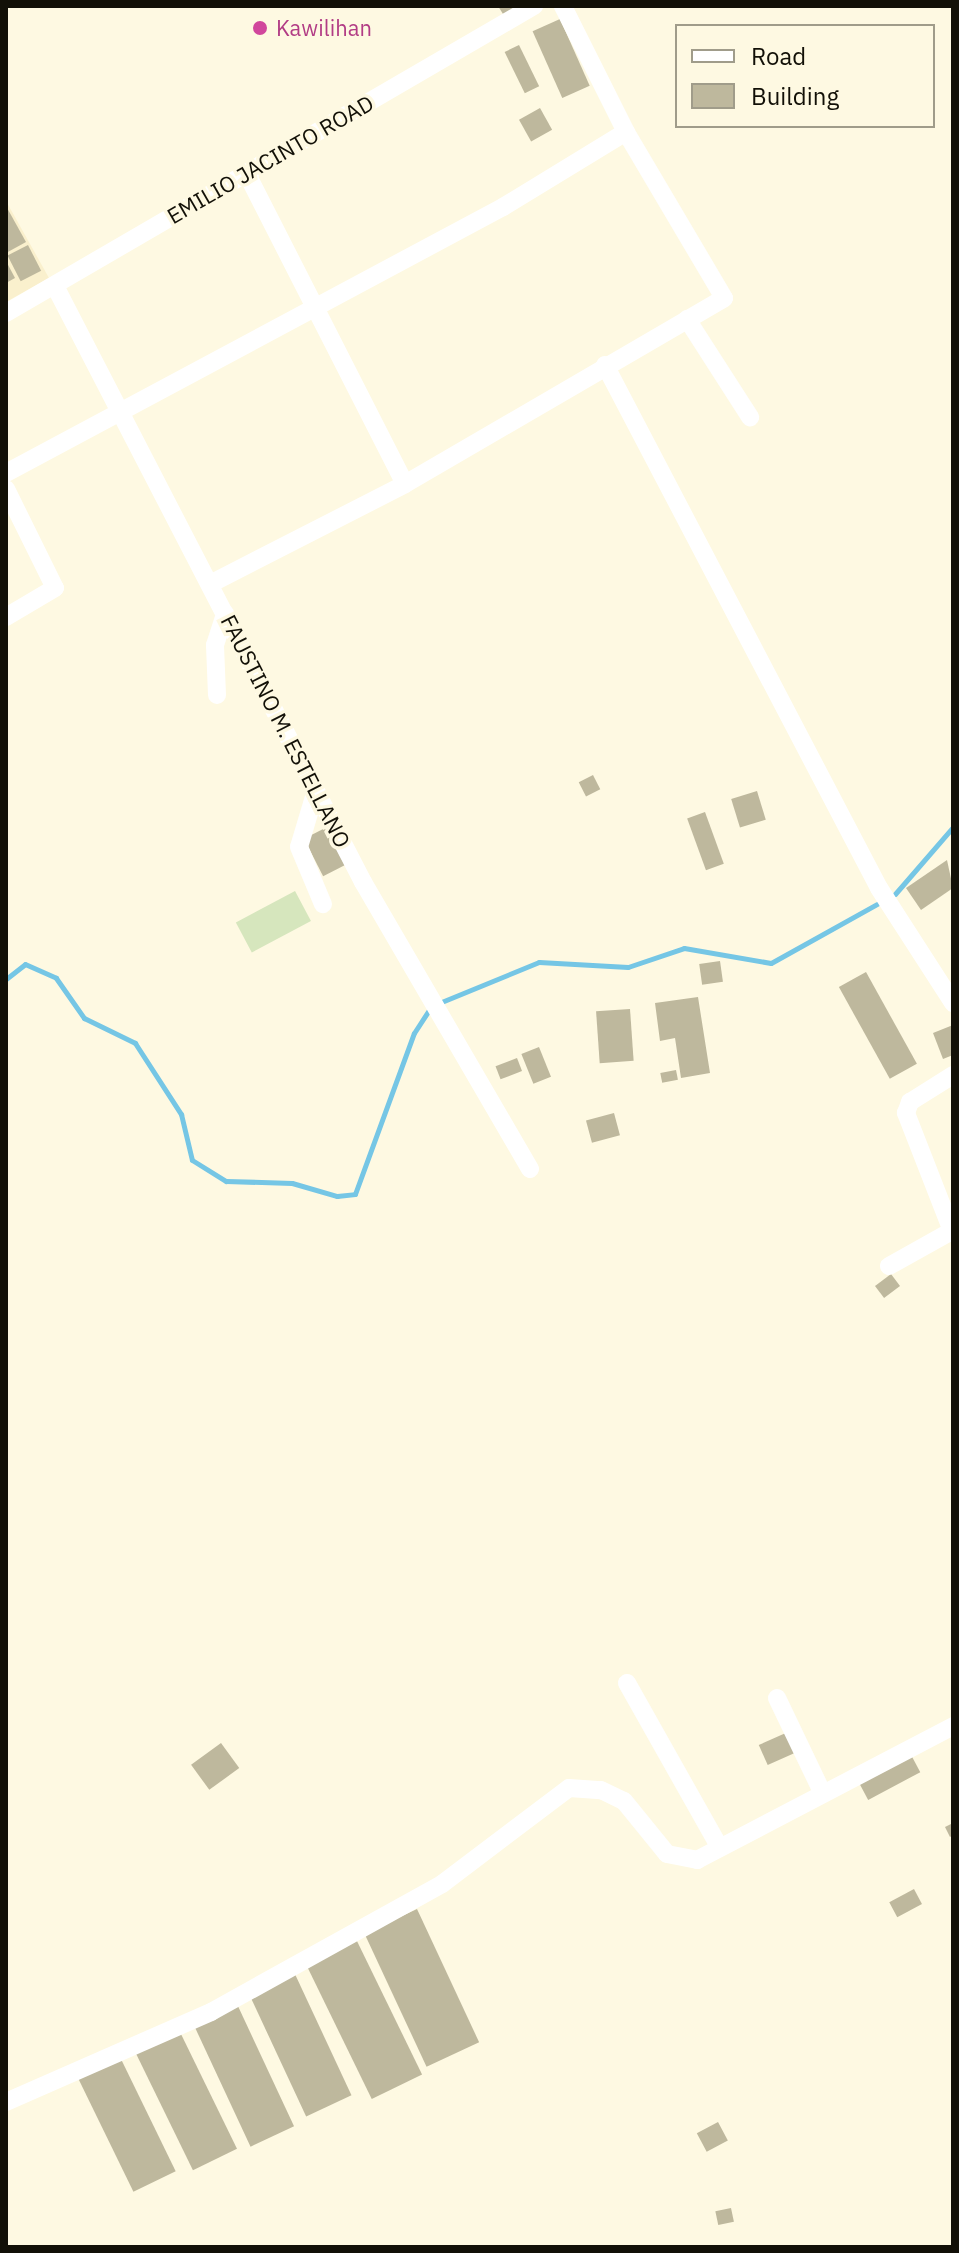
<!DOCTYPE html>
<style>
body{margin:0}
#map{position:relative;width:959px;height:2253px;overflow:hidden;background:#fef9e2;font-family:"IBM Plex Sans",sans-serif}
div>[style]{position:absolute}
.built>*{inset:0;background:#faf0cd}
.green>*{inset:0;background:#d6e6bd;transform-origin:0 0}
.stream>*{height:5px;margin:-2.5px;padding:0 2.5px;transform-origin:2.5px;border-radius:2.5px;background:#75c6e5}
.building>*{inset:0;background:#beb89d;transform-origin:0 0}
.minor>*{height:18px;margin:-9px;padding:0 9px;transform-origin:9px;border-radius:9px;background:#fff}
.dots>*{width:22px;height:22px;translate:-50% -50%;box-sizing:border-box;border:4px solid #fef9e2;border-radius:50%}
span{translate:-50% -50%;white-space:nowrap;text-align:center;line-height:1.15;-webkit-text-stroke:7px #fef9e2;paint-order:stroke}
.hotel-label{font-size:22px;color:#b23c85}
.left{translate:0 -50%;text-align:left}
.street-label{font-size:22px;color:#121007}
.frame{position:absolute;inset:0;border:8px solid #121007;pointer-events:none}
.legend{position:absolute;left:675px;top:24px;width:260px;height:104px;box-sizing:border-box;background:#fef9e2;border:2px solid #a09c8a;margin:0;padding:10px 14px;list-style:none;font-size:24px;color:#121007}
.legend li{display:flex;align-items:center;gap:16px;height:40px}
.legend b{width:40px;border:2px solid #a09c8a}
</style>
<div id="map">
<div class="built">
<i style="clip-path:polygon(6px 201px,49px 278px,6px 302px)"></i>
</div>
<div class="green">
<i style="left:295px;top:891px;width:34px;height:67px;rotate:62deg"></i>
</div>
<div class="stream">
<i style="left:895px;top:894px;width:89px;rotate:-49.1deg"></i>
<i style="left:6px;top:979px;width:24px;rotate:-38deg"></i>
<i style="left:25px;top:964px;width:34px;rotate:24deg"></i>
<i style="left:56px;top:978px;width:49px;rotate:55deg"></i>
<i style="left:84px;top:1018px;width:57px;rotate:26.1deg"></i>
<i style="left:135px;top:1043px;width:85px;rotate:57.1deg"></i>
<i style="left:181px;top:1114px;width:47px;rotate:76.6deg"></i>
<i style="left:192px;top:1160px;width:40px;rotate:32deg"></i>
<i style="left:226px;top:1181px;width:66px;rotate:1.7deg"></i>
<i style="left:292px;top:1183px;width:47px;rotate:16.1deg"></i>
<i style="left:337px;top:1196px;width:18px;rotate:-6deg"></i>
<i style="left:355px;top:1194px;width:171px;rotate:-69.9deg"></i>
<i style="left:414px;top:1033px;width:30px;rotate:-57deg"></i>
<i style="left:439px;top:1003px;width:108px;rotate:-22.3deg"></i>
<i style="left:539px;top:962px;width:89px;rotate:3.2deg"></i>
<i style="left:628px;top:967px;width:59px;rotate:-18.7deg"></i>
<i style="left:684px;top:948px;width:88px;rotate:9.8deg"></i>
<i style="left:771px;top:963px;width:121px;rotate:-29.1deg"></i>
</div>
<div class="building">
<i style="clip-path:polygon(498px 6px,525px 6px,503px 14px)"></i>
<i style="left:560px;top:19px;width:73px;height:30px;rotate:66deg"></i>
<i style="left:519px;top:45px;width:46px;height:16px;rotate:64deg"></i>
<i style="left:540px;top:108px;width:25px;height:24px;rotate:61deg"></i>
<i style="clip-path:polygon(6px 206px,26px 242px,6px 253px)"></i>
<i style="left:28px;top:245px;width:29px;height:23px;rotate:63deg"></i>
<i style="clip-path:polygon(6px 261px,15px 278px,6px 283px)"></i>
<i style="left:593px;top:775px;width:16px;height:16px;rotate:63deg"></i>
<i style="left:757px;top:791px;width:30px;height:27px;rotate:73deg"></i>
<i style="left:705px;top:812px;width:55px;height:19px;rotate:70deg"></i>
<i style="left:329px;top:826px;width:42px;height:28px;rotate:63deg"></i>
<i style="clip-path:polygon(947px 860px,953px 888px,921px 910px,906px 888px)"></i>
<i style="left:720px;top:961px;width:21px;height:21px;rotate:82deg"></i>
<i style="left:866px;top:972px;width:105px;height:31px;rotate:61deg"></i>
<i style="clip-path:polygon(698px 997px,710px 1073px,681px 1078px,675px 1038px,660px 1041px,655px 1003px)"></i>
<i style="left:630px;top:1009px;width:52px;height:34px;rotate:86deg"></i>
<i style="clip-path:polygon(953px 1025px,953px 1055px,943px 1059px,933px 1033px)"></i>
<i style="left:539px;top:1047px;width:32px;height:19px;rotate:68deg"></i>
<i style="left:517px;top:1058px;width:14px;height:23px;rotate:69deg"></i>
<i style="left:676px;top:1070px;width:10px;height:16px;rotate:79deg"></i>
<i style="left:614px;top:1113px;width:23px;height:29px;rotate:75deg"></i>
<i style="left:891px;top:1274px;width:15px;height:20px;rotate:53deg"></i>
<i style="left:788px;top:1732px;width:22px;height:32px;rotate:66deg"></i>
<i style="left:221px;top:1743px;width:31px;height:37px;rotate:54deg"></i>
<i style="left:909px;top:1751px;width:24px;height:59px;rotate:62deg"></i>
<i style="clip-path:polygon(953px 1823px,953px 1835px,950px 1837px,945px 1827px)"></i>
<i style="left:914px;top:1889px;width:17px;height:28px;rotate:62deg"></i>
<i style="left:417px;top:1909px;width:147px;height:58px;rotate:65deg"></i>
<i style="left:355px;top:1937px;width:153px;height:56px;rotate:64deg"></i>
<i style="left:294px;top:1972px;width:136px;height:50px;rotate:65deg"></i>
<i style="left:237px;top:2004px;width:135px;height:48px;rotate:65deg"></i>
<i style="left:180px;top:2032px;width:130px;height:49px;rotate:64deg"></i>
<i style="left:120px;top:2057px;width:127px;height:47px;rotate:64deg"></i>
<i style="left:718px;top:2122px;width:21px;height:24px;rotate:62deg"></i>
<i style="left:731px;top:2208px;width:14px;height:16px;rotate:78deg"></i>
</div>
<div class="minor">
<i style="left:246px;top:172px;width:350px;rotate:63deg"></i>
<i style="left:55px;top:286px;width:671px;rotate:62.67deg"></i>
<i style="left:363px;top:882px;width:332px;rotate:59.8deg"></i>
<i style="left:6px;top:313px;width:611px;rotate:-30.18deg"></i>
<i style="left:687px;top:319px;width:117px;rotate:57.3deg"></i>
<i style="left:605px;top:365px;width:590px;rotate:62.35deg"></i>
<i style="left:879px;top:888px;width:137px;rotate:57.2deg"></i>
<i style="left:6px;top:473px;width:564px;rotate:-28.16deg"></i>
<i style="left:503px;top:207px;width:144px;rotate:-31.4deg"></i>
<i style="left:6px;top:489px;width:110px;rotate:63.7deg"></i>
<i style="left:55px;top:588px;width:57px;rotate:149.4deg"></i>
<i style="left:210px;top:584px;width:219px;rotate:-27.1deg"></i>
<i style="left:405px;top:484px;width:369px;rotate:-30.2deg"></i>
<i style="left:724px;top:298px;width:193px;rotate:-120.6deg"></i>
<i style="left:626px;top:132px;width:141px;rotate:-116.6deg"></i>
<i style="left:217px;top:695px;width:50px;rotate:-92.3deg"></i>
<i style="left:215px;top:645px;width:33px;rotate:-72deg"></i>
<i style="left:316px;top:790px;width:59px;rotate:106.6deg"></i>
<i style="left:299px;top:847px;width:62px;rotate:67.2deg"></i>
<i style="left:889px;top:1266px;width:72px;rotate:-29.1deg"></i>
<i style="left:952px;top:1231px;width:127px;rotate:-111.3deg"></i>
<i style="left:906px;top:1113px;width:12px;rotate:-70deg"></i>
<i style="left:910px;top:1102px;width:51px;rotate:-32.1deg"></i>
<i style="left:627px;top:1683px;width:189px;rotate:60.6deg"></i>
<i style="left:777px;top:1698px;width:106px;rotate:64.4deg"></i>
<i style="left:6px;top:2102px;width:224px;rotate:-23.7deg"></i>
<i style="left:211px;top:2012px;width:264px;rotate:-29deg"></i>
<i style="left:442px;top:1884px;width:159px;rotate:-37.1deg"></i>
<i style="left:569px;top:1788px;width:32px;rotate:4deg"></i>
<i style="left:601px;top:1790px;width:25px;rotate:26deg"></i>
<i style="left:624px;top:1801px;width:68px;rotate:50.9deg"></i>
<i style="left:667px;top:1854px;width:31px;rotate:11deg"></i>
<i style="left:697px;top:1860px;width:289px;rotate:-27.6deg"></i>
</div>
<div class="dots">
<i style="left:260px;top:28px;background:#d1479c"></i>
</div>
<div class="hotel-label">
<span class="left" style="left:276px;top:28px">Kawilihan</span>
</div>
<div class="street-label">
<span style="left:270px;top:159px;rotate:-30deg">EMILIO JACINTO ROAD</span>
<span style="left:286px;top:731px;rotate:63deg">FAUSTINO M. ESTELLANO</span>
</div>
<div class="frame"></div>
<ul class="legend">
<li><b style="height:10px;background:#fff"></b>Road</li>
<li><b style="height:22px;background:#beb89d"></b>Building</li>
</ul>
</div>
